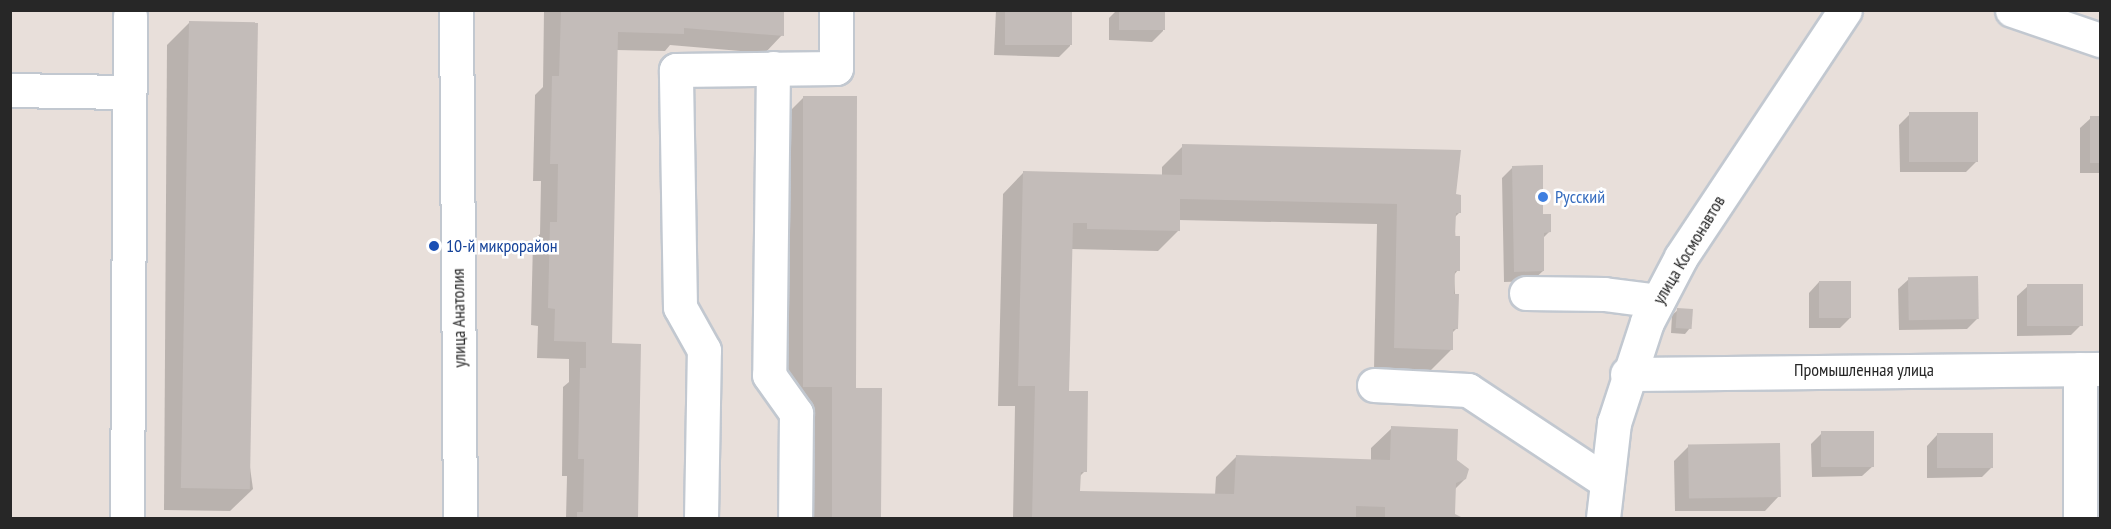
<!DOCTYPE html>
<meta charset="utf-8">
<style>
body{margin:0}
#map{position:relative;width:2111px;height:529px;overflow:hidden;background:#e8dfda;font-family:"PT Sans Narrow",sans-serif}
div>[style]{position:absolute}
.shadow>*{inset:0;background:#0003}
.building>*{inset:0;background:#c3bcb9;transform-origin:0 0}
.roads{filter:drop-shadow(2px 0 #c2c8d0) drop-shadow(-2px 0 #c2c8d0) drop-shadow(0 2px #c2c8d0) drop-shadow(0 -2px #c2c8d0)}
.minor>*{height:33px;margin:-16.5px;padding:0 16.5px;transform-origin:16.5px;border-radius:16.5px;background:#fff}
.dots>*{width:16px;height:16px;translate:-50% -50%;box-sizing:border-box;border:3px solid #fff;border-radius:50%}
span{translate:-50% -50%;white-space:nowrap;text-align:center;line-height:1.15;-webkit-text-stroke:5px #fff;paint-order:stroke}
.shop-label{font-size:18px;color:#366cbe}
.left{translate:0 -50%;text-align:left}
.transit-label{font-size:18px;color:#164399}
.street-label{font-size:18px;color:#272727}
.frame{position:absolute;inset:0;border:12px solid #272727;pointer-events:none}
</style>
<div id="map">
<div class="shadow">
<i style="clip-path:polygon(544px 10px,783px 10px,782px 35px,765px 53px,670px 45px,665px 51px,616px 50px,610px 345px,640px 345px,636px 518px,566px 518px,567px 476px,562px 476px,563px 387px,569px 382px,569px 359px,537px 358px,538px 326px,531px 325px,533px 241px,540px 234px,541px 181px,533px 181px,535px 95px,543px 87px)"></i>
<i style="clip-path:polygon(996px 10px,1071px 10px,1070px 46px,1059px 57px,994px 55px)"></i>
<i style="clip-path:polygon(1117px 10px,1163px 10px,1163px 31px,1152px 42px,1109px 40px,1109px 18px)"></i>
<i style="clip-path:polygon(189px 23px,253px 489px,230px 511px,164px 510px,167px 45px)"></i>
<i style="clip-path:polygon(804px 97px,855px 389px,880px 389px,880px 518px,812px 518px,812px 407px,783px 407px,783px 118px)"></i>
<i style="clip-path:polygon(1910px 114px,1977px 161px,1966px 172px,1900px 172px,1899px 125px)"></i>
<i style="clip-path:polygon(2091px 118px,2100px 118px,2100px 173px,2080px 173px,2080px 128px)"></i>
<i style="clip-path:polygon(1183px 146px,1455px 196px,1460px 212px,1454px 218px,1458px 270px,1454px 275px,1457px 328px,1452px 333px,1452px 349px,1431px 370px,1374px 369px,1377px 224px,1178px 220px,1178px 231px,1158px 251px,1071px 249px,1068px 392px,1085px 471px,1079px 477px,1079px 492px,1215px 495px,1216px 477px,1237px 456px,1371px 461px,1371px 448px,1392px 428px,1455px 460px,1465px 479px,1455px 489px,1454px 515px,1459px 518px,1013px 518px,1015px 406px,998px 406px,1003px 194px,1023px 173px,1162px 176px,1162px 167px)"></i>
<i style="clip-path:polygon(1513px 167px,1549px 232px,1542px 239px,1543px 271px,1532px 281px,1504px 282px,1502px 178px)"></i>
<i style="clip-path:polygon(1909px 279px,1977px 319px,1967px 329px,1899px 330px,1898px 289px)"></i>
<i style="clip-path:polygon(1819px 282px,1850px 318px,1840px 328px,1809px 328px,1809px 293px)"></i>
<i style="clip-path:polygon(2028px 286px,2082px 324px,2071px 335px,2017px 336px,2017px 296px)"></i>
<i style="clip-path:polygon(1678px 310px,1690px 328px,1685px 334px,1671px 333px,1672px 315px)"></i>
<i style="clip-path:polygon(1822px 433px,1873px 466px,1862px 476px,1812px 477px,1811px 444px)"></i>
<i style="clip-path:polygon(1937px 435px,1992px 467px,1982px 477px,1927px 478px,1927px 446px)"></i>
<i style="clip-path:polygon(1689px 446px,1779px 496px,1765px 511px,1675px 511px,1674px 461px)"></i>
</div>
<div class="building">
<i style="clip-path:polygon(561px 10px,784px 10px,784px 36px,684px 28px,684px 34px,618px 32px,612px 343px,641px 344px,638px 518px,577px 518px,577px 512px,583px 512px,584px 459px,578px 459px,580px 368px,586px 368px,586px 342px,554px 341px,555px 309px,548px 308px,550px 222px,557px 222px,558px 164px,550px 164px,552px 76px,559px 76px)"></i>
<i style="left:1005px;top:10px;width:67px;height:35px"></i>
<i style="left:1119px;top:10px;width:46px;height:20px"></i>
<i style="left:189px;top:21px;width:69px;height:467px;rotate:1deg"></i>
<i style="clip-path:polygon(803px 96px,857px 96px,856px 388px,882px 388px,881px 518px,832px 518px,832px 387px,803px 387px)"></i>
<i style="left:1978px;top:112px;width:50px;height:69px;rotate:90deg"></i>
<i style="left:2090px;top:116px;width:10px;height:47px"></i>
<i style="clip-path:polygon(1182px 144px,1461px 150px,1456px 194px,1461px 195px,1461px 213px,1456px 213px,1455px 236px,1460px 236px,1460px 271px,1455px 271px,1454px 294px,1459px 294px,1458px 329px,1453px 329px,1453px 350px,1394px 348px,1397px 204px,1180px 199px,1180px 231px,1087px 229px,1087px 223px,1073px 223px,1069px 391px,1088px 391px,1087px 472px,1081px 472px,1080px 491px,1234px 494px,1236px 455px,1390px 460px,1391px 426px,1458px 429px,1457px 460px,1469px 469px,1466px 479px,1456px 483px,1455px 514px,1463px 518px,1385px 518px,1385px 507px,1356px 506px,1356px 518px,1032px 518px,1035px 386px,1018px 386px,1023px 171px,1182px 175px)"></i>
<i style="clip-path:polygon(1543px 165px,1543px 214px,1551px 214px,1551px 232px,1544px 233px,1544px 271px,1514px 272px,1512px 166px)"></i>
<i style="left:1978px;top:276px;width:43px;height:70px;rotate:89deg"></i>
<i style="left:1819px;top:281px;width:32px;height:37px"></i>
<i style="left:2027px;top:284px;width:56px;height:42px"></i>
<i style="left:1677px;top:308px;width:16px;height:20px;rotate:4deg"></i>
<i style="left:1821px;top:431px;width:53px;height:36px"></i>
<i style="left:1937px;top:433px;width:56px;height:35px"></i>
<i style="left:1780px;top:443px;width:54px;height:92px;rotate:89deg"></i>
</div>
<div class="roads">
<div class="minor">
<i style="left:456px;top:10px;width:508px;rotate:89.55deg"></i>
<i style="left:2012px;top:10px;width:93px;rotate:18.8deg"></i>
<i style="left:773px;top:68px;width:307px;rotate:90.7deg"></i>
<i style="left:769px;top:375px;width:47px;rotate:54.6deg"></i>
<i style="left:796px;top:413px;width:105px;rotate:90.5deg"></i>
<i style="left:10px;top:90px;width:119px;rotate:1deg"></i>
<i style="left:1526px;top:293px;width:78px;rotate:0.7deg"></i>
<i style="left:1604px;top:294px;width:54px;rotate:7.4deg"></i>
<i style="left:2080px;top:369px;width:149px;rotate:90deg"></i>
<i style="left:1627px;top:374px;width:473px;rotate:-0.6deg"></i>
<i style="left:1374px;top:385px;width:94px;rotate:3deg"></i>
<i style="left:1468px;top:390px;width:163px;rotate:33.5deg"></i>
<i style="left:127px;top:518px;width:502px;rotate:-89.66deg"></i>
<i style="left:701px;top:518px;width:168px;rotate:-89deg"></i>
<i style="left:704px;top:350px;width:49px;rotate:-119.2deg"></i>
<i style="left:680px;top:307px;width:237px;rotate:-91deg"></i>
<i style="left:676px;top:70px;width:160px;rotate:-0.7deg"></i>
<i style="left:836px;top:68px;width:58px;rotate:-90deg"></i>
<i style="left:1603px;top:518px;width:96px;rotate:-83.4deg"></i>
<i style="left:1614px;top:423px;width:106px;rotate:-71.9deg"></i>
<i style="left:1647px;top:322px;width:73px;rotate:-62.4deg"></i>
<i style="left:1681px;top:257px;width:296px;rotate:-56.4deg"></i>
</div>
</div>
<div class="dots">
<i style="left:1543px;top:197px;background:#3f7fe0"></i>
<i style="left:434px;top:246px;background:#1a4fb4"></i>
</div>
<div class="shop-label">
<span class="left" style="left:1555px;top:197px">Русский</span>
</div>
<div class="transit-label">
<span class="left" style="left:446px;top:246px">10-й микрорайон</span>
</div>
<div class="street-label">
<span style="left:1689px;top:250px;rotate:-59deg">улица Космонавтов</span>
<span style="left:459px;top:318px;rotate:-91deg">улица Анатолия</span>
<span style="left:1864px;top:370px">Промышленная улица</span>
</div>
<div class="frame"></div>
</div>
